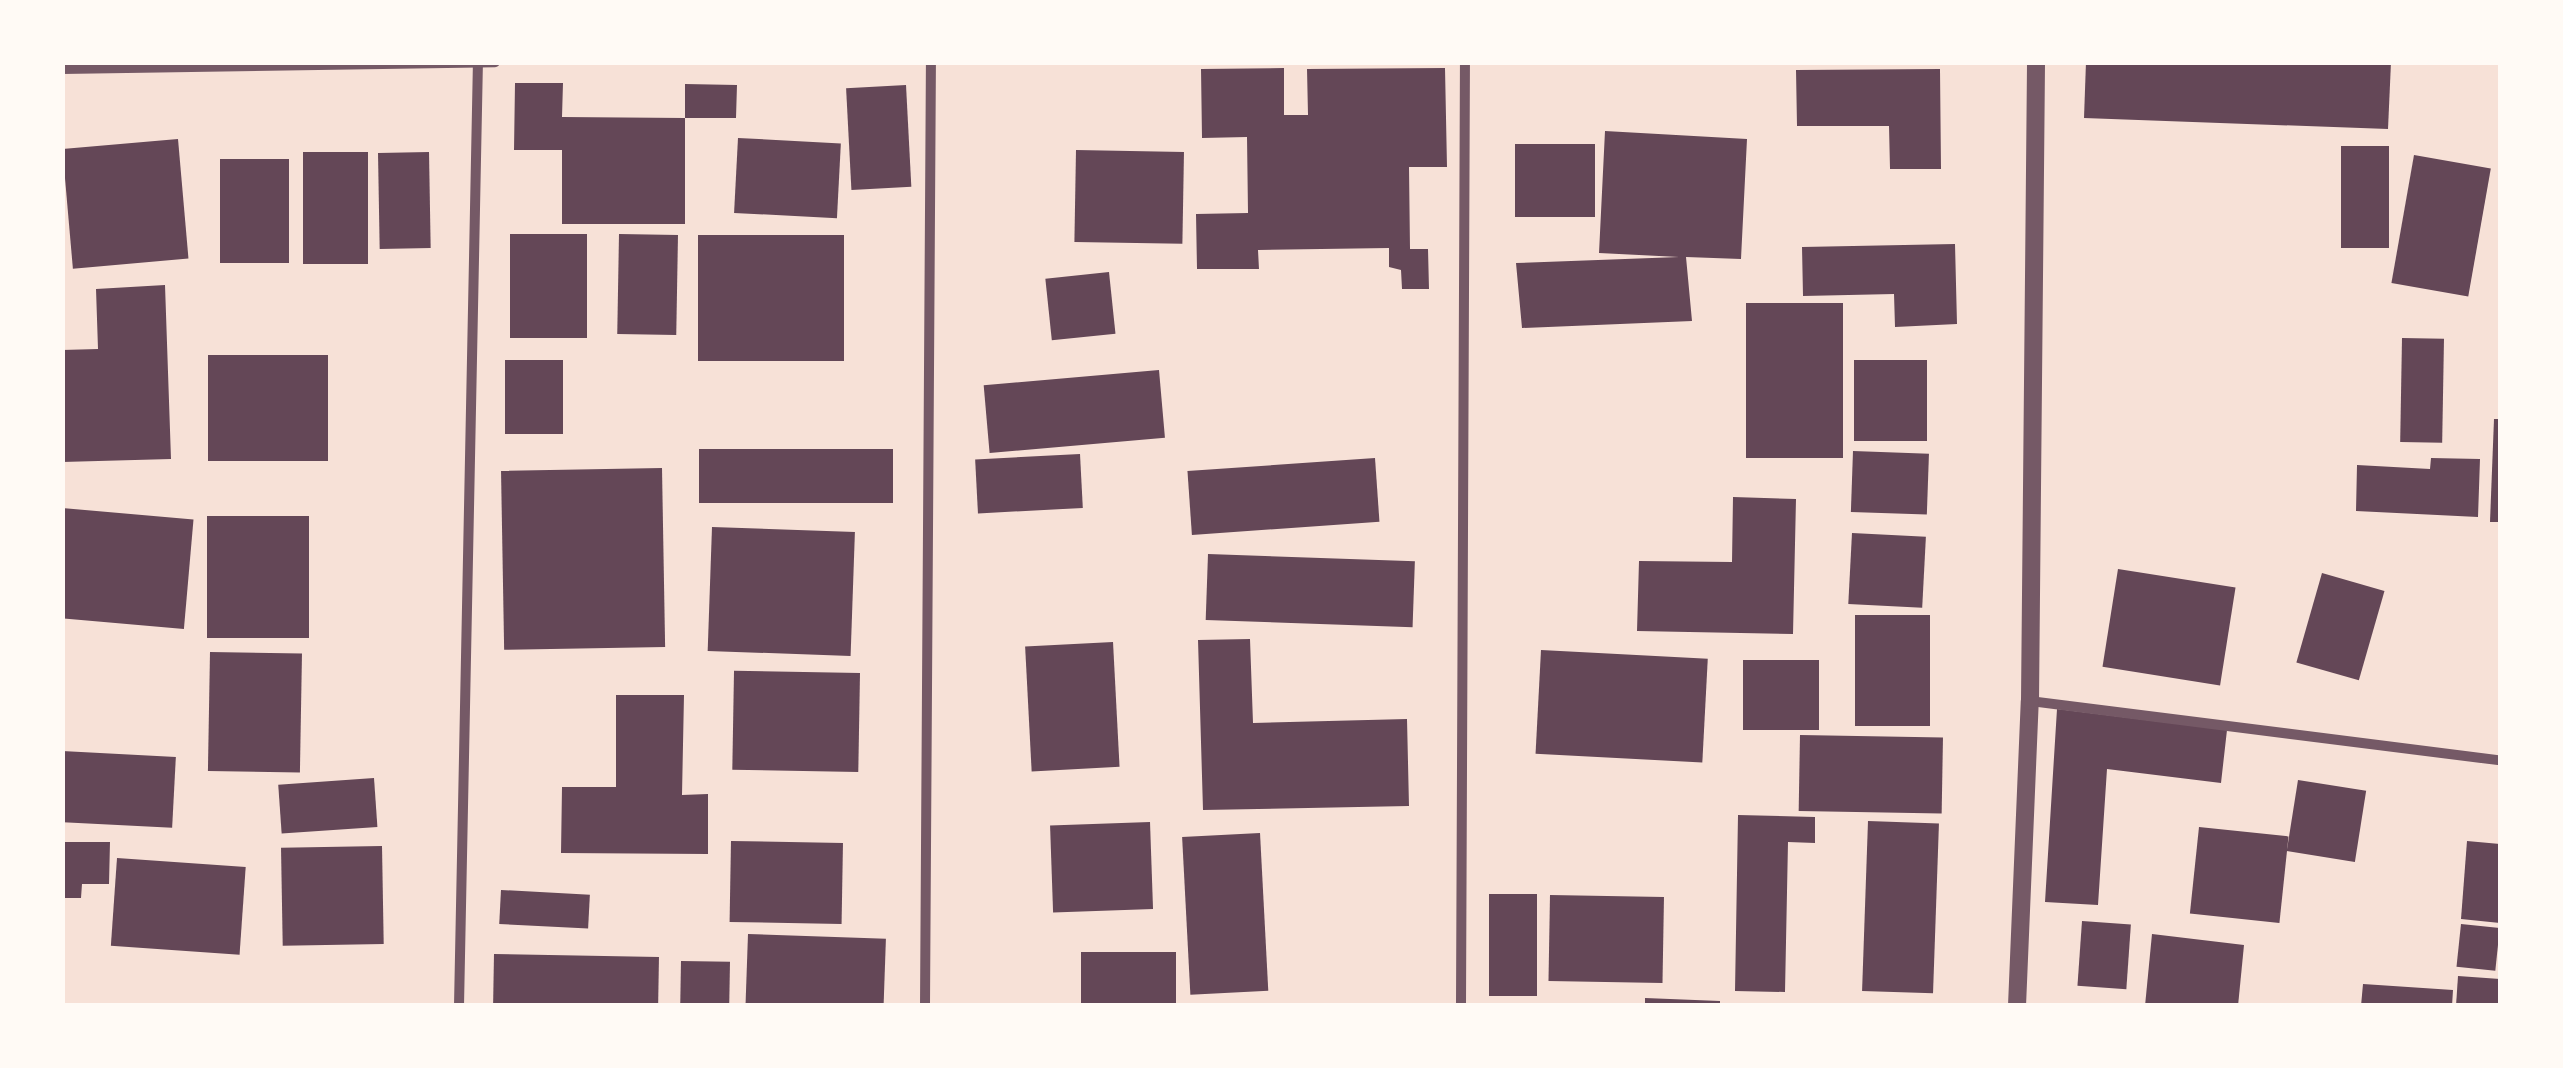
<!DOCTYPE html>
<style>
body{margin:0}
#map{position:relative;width:2563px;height:1068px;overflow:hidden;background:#f7e1d7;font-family:"DejaVu Sans",sans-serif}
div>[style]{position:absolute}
.building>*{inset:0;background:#644757;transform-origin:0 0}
.minor>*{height:10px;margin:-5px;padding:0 5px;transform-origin:5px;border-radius:5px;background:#755966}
.tertiary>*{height:18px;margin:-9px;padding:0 9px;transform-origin:9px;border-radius:9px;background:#755966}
span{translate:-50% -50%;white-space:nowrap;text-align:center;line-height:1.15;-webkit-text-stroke:10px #fffaf5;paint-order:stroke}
.frame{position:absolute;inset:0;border:65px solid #fffaf5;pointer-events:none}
</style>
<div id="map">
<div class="building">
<i style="clip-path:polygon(2086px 62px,2391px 62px,2388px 129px,2084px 118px)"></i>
<i style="clip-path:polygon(1284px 68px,1284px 115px,1308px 115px,1307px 69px,1445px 68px,1447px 167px,1409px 167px,1410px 249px,1428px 249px,1429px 289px,1402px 289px,1401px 270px,1389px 267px,1389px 248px,1258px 250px,1259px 269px,1197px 269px,1196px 214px,1248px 213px,1247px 137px,1202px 138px,1201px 69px)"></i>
<i style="clip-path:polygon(1940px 69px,1941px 169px,1890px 169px,1889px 126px,1797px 126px,1796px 70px)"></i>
<i style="clip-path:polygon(515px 83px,563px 83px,562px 117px,685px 118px,685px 84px,737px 85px,736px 118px,685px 118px,685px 224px,562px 224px,562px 150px,514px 150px)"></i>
<i style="left:906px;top:85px;width:102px;height:60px;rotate:87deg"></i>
<i style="clip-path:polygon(1605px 131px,1747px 139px,1741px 259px,1686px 257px,1692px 321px,1522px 328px,1516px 263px,1679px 257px,1599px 253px)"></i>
<i style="left:738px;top:138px;width:103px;height:75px;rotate:3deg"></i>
<i style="left:178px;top:139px;width:120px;height:116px;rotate:85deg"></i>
<i style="left:1515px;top:144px;width:80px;height:73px"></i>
<i style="left:2389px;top:146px;width:102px;height:48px;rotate:90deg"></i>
<i style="left:1076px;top:150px;width:108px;height:92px;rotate:1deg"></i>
<i style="left:303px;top:152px;width:65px;height:112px"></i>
<i style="left:429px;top:152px;width:96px;height:51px;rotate:89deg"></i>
<i style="left:2414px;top:155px;width:78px;height:130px;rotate:10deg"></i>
<i style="left:220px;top:159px;width:69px;height:104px"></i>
<i style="left:510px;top:234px;width:77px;height:104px"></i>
<i style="left:619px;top:234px;width:59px;height:100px;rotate:1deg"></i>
<i style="left:698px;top:235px;width:146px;height:126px"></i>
<i style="clip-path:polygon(1955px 244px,1957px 324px,1895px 327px,1894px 294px,1803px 296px,1802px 247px)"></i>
<i style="left:1109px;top:272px;width:62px;height:64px;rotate:84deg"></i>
<i style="clip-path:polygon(165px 285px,171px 459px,62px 462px,62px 350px,98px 349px,96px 289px)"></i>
<i style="left:1746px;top:303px;width:97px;height:155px"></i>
<i style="left:2402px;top:338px;width:42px;height:104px;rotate:1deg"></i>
<i style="left:208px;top:355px;width:120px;height:106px"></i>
<i style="left:563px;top:360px;width:74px;height:58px;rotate:90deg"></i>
<i style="left:1854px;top:360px;width:73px;height:81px"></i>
<i style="left:1159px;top:370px;width:68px;height:176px;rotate:85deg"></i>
<i style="clip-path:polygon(2494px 419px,2500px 419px,2500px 522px,2490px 522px)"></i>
<i style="left:699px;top:449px;width:194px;height:54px"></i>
<i style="left:1853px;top:451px;width:76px;height:61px;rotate:2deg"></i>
<i style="left:1080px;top:454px;width:54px;height:105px;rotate:87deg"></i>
<i style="left:1375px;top:458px;width:64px;height:188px;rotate:86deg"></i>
<i style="clip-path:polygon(2431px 458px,2480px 459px,2478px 517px,2356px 511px,2357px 465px,2430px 469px)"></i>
<i style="left:662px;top:468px;width:179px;height:161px;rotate:89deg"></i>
<i style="clip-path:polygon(1733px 497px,1796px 499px,1793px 634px,1637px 631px,1639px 561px,1732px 562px)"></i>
<i style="left:62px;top:508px;width:132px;height:110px;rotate:5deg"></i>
<i style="left:207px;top:516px;width:102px;height:122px"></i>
<i style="left:712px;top:527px;width:143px;height:124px;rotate:2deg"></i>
<i style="left:1852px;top:533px;width:74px;height:71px;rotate:3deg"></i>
<i style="left:1208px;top:554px;width:207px;height:66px;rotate:2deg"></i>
<i style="left:2118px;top:569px;width:119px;height:99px;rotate:9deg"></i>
<i style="left:2322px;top:573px;width:65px;height:93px;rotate:16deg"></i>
<i style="left:1855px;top:615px;width:75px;height:111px"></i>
<i style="clip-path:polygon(1250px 639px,1253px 723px,1407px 719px,1409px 806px,1203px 810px,1198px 640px)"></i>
<i style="left:1113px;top:642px;width:125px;height:88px;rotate:87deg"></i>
<i style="left:1541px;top:650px;width:167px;height:104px;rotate:3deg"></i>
<i style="left:210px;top:652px;width:92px;height:119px;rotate:1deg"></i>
<i style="left:1819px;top:660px;width:70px;height:76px;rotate:90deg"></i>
<i style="left:860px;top:673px;width:99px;height:126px;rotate:91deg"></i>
<i style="clip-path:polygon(616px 695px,684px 695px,682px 795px,708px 794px,708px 854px,561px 853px,562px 787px,616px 787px)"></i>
<i style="clip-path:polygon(2057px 709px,2227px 730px,2221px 783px,2107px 769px,2098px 905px,2045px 902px)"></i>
<i style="left:1800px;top:735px;width:143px;height:76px;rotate:1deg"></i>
<i style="left:62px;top:751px;width:114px;height:71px;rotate:3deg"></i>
<i style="left:374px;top:778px;width:49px;height:96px;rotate:86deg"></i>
<i style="left:2298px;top:780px;width:69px;height:72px;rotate:9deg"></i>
<i style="clip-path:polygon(1738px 815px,1815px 817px,1815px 843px,1788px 842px,1785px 992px,1735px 991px)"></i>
<i style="left:1868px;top:821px;width:71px;height:170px;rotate:2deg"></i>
<i style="left:1150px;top:822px;width:87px;height:100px;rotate:88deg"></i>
<i style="left:2199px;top:827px;width:90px;height:87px;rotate:6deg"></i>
<i style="left:1260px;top:833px;width:158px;height:78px;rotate:87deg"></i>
<i style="left:731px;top:841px;width:112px;height:81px;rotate:1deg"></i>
<i style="clip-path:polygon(2467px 841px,2500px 844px,2500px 923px,2461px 919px)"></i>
<i style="clip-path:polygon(62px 842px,110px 842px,109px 884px,82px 884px,81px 898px,62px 898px)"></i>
<i style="left:382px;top:846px;width:98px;height:101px;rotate:89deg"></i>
<i style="left:117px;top:858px;width:129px;height:88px;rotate:4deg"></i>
<i style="left:501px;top:890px;width:89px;height:34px;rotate:3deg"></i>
<i style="left:1489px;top:894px;width:48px;height:102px"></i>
<i style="left:1550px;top:895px;width:114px;height:86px;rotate:1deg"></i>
<i style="left:2082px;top:921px;width:49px;height:65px;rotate:4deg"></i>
<i style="left:2461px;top:924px;width:39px;height:43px;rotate:6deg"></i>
<i style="left:748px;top:934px;width:138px;height:72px;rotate:2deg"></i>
<i style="clip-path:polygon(2152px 934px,2244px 945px,2238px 1006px,2145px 1006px)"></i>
<i style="left:1176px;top:952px;width:53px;height:95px;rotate:90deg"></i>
<i style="left:494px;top:954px;width:165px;height:52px;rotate:1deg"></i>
<i style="left:681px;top:961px;width:49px;height:45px;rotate:1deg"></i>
<i style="clip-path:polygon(2458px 976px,2500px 979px,2500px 1006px,2456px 1006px)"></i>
<i style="clip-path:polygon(2363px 984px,2453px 990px,2452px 1006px,2361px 1006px)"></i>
<i style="clip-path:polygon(1645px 998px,1720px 1001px,1720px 1006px,1645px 1006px)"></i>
</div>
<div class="minor">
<i style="left:62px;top:69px;width:433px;rotate:-0.9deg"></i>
<i style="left:2030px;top:701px;width:474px;rotate:7.2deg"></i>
<i style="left:459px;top:1006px;width:944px;rotate:-88.85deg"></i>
<i style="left:925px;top:1006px;width:944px;rotate:-89.64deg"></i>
<i style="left:1461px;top:1006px;width:944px;rotate:-89.76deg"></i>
</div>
<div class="tertiary">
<i style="left:2017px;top:1006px;width:305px;rotate:-87.6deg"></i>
<i style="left:2030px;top:701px;width:639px;rotate:-89.46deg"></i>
</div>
<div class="frame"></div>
</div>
